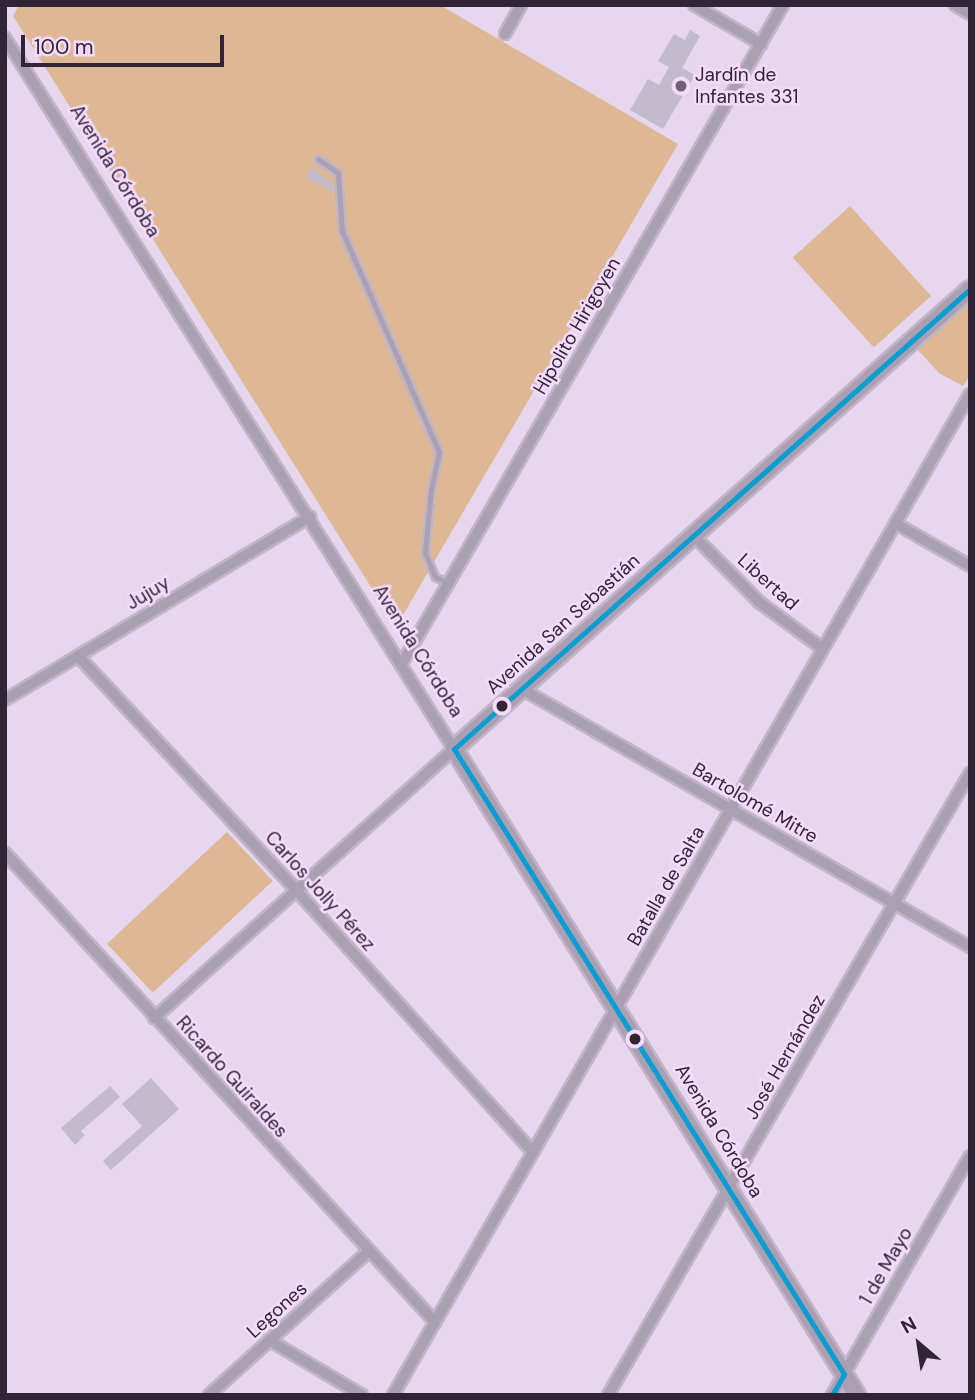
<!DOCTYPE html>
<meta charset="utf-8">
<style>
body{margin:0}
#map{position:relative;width:975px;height:1400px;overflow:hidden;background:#e6d6ee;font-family:"DM Sans",sans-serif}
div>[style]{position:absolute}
.green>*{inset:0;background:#deb894;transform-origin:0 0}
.building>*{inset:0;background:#c3bace}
.roads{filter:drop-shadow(2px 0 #c1b4c7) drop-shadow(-2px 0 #c1b4c7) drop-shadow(0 2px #c1b4c7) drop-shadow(0 -2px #c1b4c7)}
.lane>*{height:5px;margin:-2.5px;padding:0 2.5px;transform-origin:2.5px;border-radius:2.5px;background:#aba0b1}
.street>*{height:10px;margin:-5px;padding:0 5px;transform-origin:5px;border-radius:5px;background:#aba0b1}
.secondary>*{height:16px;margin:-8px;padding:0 8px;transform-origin:8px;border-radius:8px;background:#ac9fb2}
.bus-1>*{height:5px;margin:-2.5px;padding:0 2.5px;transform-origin:2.5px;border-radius:2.5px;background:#059dd2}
.dots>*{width:19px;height:19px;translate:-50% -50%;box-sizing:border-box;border:4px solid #f4dbff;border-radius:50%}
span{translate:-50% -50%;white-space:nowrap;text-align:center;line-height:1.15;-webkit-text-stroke:5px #f4dbff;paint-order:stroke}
.poi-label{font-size:19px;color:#302435}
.left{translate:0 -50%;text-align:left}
.street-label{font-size:19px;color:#302435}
.frame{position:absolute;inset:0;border:7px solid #302435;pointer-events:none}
.north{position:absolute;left:884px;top:1309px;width:70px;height:70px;-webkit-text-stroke:5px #f4dbff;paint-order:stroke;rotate:331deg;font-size:19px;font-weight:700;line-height:28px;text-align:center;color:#302435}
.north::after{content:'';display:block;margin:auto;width:24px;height:32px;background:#302435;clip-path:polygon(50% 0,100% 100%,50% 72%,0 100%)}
.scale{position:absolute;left:21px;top:35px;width:203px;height:32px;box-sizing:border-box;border:4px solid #302435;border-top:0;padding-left:9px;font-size:21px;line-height:24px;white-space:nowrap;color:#302435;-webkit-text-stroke:5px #f4dbff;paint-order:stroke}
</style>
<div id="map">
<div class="green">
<i style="clip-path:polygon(19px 5px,440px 5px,678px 144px,396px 627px,13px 16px)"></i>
<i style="left:850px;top:206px;width:121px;height:77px;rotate:48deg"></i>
<i style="clip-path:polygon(970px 303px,970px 375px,963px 386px,939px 373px,917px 349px)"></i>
<i style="left:227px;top:832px;width:67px;height:164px;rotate:47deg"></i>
</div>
<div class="building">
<i style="clip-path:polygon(690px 30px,700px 36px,682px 68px,695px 75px,663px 129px,630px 110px,648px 79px,659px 85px,669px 67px,658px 61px,674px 34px,685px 40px)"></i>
<i style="clip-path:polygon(312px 167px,334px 186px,334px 192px,306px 177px)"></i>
<i style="clip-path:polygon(151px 1078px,179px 1109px,111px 1170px,103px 1161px,142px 1126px,122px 1104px)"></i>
<i style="clip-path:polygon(110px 1086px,120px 1097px,81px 1131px,85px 1135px,75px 1145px,61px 1128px)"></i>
</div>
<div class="roads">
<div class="lane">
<i style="left:318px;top:159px;width:24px;rotate:35deg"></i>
<i style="left:338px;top:173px;width:58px;rotate:86.1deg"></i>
<i style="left:342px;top:231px;width:241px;rotate:66.3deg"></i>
<i style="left:439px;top:452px;width:38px;rotate:102deg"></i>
<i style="left:431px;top:489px;width:64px;rotate:95.4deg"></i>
<i style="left:425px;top:553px;width:26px;rotate:67deg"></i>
<i style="left:435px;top:577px;width:15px;rotate:23deg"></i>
</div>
<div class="street">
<i style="left:694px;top:5px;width:78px;rotate:30.2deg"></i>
<i style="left:955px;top:5px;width:17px;rotate:31deg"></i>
<i style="left:505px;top:34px;width:33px;rotate:-61deg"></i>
<i style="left:5px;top:38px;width:841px;rotate:57.73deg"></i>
<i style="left:454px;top:749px;width:403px;rotate:138.1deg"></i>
<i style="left:895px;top:523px;width:86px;rotate:29.8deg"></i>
<i style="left:694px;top:536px;width:93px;rotate:45.4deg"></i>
<i style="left:759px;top:602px;width:79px;rotate:36.3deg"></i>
<i style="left:78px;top:656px;width:320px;rotate:47deg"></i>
<i style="left:296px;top:890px;width:353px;rotate:47.9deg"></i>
<i style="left:401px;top:665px;width:763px;rotate:-59.94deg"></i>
<i style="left:522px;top:689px;width:517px;rotate:29.94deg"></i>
<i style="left:5px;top:700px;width:356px;rotate:-31deg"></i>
<i style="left:5px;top:853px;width:636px;rotate:47.48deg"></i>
<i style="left:269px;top:1340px;width:108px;rotate:30.6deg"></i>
<i style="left:209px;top:1395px;width:214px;rotate:-42deg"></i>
<i style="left:393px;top:1395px;width:1155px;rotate:-60.04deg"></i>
<i style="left:608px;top:1395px;width:720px;rotate:-59.8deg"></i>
<i style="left:832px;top:1395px;width:276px;rotate:-60deg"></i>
</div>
<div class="secondary">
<i style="left:857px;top:1395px;width:761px;rotate:-121.96deg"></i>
<i style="left:454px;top:749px;width:691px;rotate:-41.72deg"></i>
</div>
</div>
<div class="bus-1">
<i style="left:832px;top:1395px;width:24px;rotate:-60deg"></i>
<i style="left:844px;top:1374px;width:737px;rotate:-121.96deg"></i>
<i style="left:454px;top:749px;width:691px;rotate:-41.72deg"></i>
</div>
<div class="dots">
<i style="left:681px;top:86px;background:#706276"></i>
<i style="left:502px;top:706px;background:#302435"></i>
<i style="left:635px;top:1039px;background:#302435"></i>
</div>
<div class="poi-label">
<span class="left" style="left:695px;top:86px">Jardín de<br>Infantes 331</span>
</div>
<div class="street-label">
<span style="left:115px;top:171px;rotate:58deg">Avenida Córdoba</span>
<span style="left:577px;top:326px;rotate:-60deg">Hipolito Hirigoyen</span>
<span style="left:768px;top:582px;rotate:42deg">Libertad</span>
<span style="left:148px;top:593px;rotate:-31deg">Jujuy</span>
<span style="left:563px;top:624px;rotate:-42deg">Avenida San Sebastián</span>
<span style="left:418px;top:651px;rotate:58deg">Avenida Córdoba</span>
<span style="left:755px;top:803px;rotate:30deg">Bartolomé Mitre</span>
<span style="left:666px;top:886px;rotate:-60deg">Batalla de Salta</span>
<span style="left:320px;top:891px;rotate:48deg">Carlos Jolly Pérez</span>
<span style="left:785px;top:1057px;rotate:-60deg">José Hernández</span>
<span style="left:232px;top:1077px;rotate:48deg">Ricardo Guiraldes</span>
<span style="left:719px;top:1131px;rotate:59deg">Avenida Córdoba</span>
<span style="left:886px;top:1266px;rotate:-60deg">1 de Mayo</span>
<span style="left:277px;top:1310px;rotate:-42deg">Legones</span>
</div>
<div class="frame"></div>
<div class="north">N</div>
<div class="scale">100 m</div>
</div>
